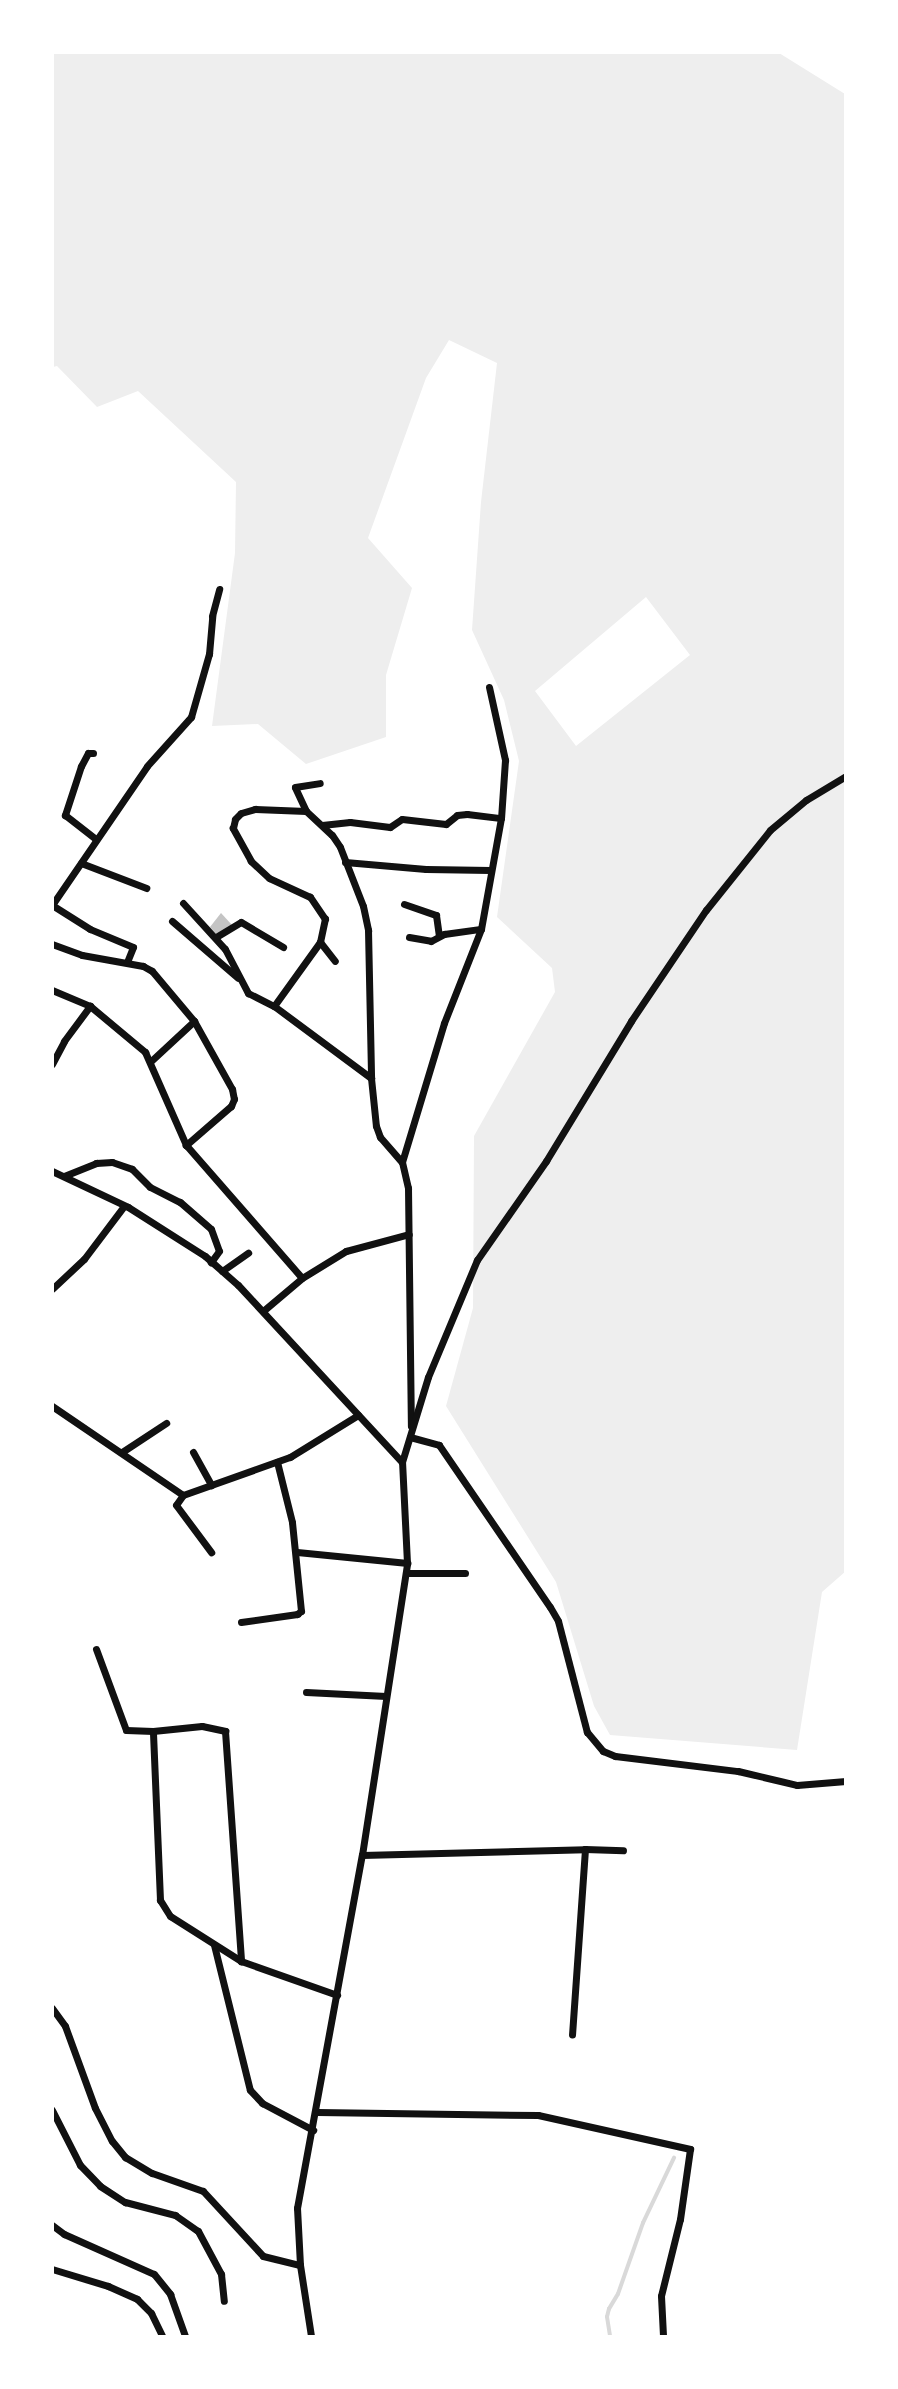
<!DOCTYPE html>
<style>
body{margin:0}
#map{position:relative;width:898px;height:2389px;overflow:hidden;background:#fff;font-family:Signika,sans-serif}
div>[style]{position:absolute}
.green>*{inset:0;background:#eee}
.stream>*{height:3.5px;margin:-1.75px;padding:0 1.75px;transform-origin:1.75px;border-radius:1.75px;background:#d9d9d9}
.building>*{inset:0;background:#c4c4c4}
.minor>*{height:7px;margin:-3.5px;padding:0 3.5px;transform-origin:3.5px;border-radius:3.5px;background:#111}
span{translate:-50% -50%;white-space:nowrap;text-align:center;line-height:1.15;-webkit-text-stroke:7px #fff;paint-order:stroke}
.frame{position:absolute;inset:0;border:54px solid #fff;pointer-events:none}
</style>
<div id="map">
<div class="green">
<i style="clip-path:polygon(evenodd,53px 53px,779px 53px,845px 94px,846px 1571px,822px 1592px,797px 1750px,610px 1735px,594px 1706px,556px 1582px,446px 1406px,473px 1308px,474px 1136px,555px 992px,552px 968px,497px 917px,519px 761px,504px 700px,472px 630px,481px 502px,497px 363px,449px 340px,426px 378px,368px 538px,412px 588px,386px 675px,386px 737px,306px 764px,258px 724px,212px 726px,235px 553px,236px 482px,138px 391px,97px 407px,57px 366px,53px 367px,53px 53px,646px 597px,690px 655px,576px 746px,535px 691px,646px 597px)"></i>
</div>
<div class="stream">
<i style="left:610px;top:2336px;width:19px;rotate:-99deg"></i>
<i style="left:607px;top:2317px;width:8px;rotate:-76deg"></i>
<i style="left:609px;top:2309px;width:17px;rotate:-59deg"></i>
<i style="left:618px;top:2294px;width:75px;rotate:-70.6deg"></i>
<i style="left:643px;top:2223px;width:72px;rotate:-64.5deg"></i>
</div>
<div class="building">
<i style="clip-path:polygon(221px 913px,232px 925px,217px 935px,210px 927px)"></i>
</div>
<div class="minor">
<i style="left:489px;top:687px;width:75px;rotate:77.6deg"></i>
<i style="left:505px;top:760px;width:58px;rotate:93.9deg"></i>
<i style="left:93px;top:753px;width:5px;rotate:180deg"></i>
<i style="left:88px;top:753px;width:15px;rotate:118deg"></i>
<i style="left:81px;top:766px;width:52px;rotate:108.1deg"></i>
<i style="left:65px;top:815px;width:39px;rotate:38deg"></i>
<i style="left:306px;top:811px;width:26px;rotate:-115deg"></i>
<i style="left:295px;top:787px;width:25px;rotate:-9deg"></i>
<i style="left:322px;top:825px;width:28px;rotate:-6deg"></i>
<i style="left:350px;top:822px;width:40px;rotate:7.1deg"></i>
<i style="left:390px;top:827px;width:14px;rotate:-34deg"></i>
<i style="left:402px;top:819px;width:44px;rotate:6.5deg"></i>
<i style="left:446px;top:824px;width:14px;rotate:-39deg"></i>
<i style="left:457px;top:815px;width:10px;rotate:-6deg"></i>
<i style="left:467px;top:814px;width:34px;rotate:7deg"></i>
<i style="left:501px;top:818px;width:113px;rotate:100.2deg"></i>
<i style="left:481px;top:929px;width:101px;rotate:111.5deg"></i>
<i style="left:444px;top:1023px;width:145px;rotate:106.8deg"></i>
<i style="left:402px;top:1162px;width:27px;rotate:77deg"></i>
<i style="left:408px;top:1188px;width:238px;rotate:89.3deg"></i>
<i style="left:345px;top:862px;width:81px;rotate:4.9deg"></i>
<i style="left:426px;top:869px;width:64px;rotate:0.9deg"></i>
<i style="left:81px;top:863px;width:70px;rotate:21deg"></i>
<i style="left:183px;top:903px;width:62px;rotate:47.6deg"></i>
<i style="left:225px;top:949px;width:50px;rotate:62.4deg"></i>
<i style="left:248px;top:993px;width:29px;rotate:27deg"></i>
<i style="left:274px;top:1006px;width:121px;rotate:36.6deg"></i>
<i style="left:404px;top:904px;width:34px;rotate:19deg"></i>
<i style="left:436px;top:915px;width:21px;rotate:82deg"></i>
<i style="left:172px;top:921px;width:87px;rotate:40.8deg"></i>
<i style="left:216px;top:937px;width:29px;rotate:-31deg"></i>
<i style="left:241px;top:922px;width:49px;rotate:30.8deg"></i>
<i style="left:409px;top:937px;width:22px;rotate:10deg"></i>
<i style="left:431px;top:941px;width:15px;rotate:-28deg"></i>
<i style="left:444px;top:934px;width:37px;rotate:-8deg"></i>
<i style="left:320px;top:942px;width:24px;rotate:52deg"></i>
<i style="left:52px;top:944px;width:32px;rotate:20deg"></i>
<i style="left:82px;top:955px;width:62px;rotate:10.2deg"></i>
<i style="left:143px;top:966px;width:10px;rotate:29deg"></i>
<i style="left:152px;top:971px;width:65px;rotate:50deg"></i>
<i style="left:194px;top:1021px;width:78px;rotate:60.8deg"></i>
<i style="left:232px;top:1089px;width:10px;rotate:79deg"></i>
<i style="left:234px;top:1099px;width:8px;rotate:113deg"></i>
<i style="left:231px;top:1106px;width:60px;rotate:139.1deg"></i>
<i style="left:127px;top:962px;width:16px;rotate:-68deg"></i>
<i style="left:133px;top:947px;width:47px;rotate:-157.3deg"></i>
<i style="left:90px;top:929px;width:45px;rotate:-147.7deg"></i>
<i style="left:52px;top:905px;width:168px;rotate:-55.6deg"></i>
<i style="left:147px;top:766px;width:66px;rotate:-48.1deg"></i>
<i style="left:191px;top:717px;width:66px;rotate:-74.1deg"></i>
<i style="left:209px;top:654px;width:38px;rotate:-85deg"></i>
<i style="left:212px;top:616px;width:28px;rotate:-75deg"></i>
<i style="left:52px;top:990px;width:41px;rotate:22.8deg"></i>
<i style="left:90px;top:1006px;width:72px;rotate:39.9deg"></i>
<i style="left:145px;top:1052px;width:102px;rotate:66.2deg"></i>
<i style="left:186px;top:1145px;width:176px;rotate:48.9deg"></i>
<i style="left:274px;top:1006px;width:79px;rotate:-54.3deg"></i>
<i style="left:320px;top:942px;width:24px;rotate:-78deg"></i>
<i style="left:325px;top:919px;width:27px;rotate:-124deg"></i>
<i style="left:310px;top:897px;width:45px;rotate:-155.1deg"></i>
<i style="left:269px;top:878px;width:25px;rotate:-137deg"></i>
<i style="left:251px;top:861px;width:38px;rotate:-119deg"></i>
<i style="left:233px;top:828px;width:9px;rotate:-77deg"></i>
<i style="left:235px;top:819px;width:8px;rotate:-45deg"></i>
<i style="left:241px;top:813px;width:15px;rotate:-16deg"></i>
<i style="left:255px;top:809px;width:51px;rotate:2.2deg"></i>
<i style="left:306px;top:811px;width:35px;rotate:43deg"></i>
<i style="left:332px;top:835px;width:14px;rotate:56deg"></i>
<i style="left:340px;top:847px;width:63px;rotate:68.7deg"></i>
<i style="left:363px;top:906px;width:25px;rotate:78deg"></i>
<i style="left:368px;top:930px;width:148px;rotate:88.8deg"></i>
<i style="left:371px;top:1078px;width:48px;rotate:84.1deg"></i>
<i style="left:376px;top:1126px;width:12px;rotate:70deg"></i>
<i style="left:380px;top:1137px;width:33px;rotate:49deg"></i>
<i style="left:151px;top:1061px;width:59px;rotate:-42.9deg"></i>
<i style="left:52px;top:1064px;width:26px;rotate:-62deg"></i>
<i style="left:64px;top:1041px;width:44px;rotate:-53.4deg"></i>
<i style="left:52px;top:1171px;width:84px;rotate:25.3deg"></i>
<i style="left:128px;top:1207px;width:91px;rotate:32.5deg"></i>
<i style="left:205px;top:1256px;width:44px;rotate:41.3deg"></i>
<i style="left:238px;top:1285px;width:241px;rotate:47.2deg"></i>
<i style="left:64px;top:1176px;width:35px;rotate:-22deg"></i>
<i style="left:96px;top:1163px;width:16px;rotate:-4deg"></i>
<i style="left:112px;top:1162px;width:21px;rotate:19deg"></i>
<i style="left:132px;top:1169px;width:25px;rotate:45deg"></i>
<i style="left:150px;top:1187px;width:34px;rotate:27deg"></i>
<i style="left:180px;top:1202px;width:41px;rotate:41.1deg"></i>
<i style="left:211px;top:1229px;width:23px;rotate:70deg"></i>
<i style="left:219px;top:1251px;width:14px;rotate:126deg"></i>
<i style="left:222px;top:1271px;width:32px;rotate:-35deg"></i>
<i style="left:52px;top:1289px;width:44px;rotate:-43.2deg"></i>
<i style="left:84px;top:1259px;width:66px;rotate:-53deg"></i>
<i style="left:263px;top:1311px;width:51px;rotate:-40.2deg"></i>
<i style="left:302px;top:1278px;width:52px;rotate:-31.5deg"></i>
<i style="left:346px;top:1251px;width:65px;rotate:-15.1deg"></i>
<i style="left:52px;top:1406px;width:158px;rotate:34.2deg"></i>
<i style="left:183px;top:1495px;width:114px;rotate:-19.6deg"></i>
<i style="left:290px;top:1457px;width:80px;rotate:-31.7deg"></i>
<i style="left:410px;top:1437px;width:30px;rotate:15deg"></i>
<i style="left:439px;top:1445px;width:196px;rotate:55.6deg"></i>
<i style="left:550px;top:1607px;width:16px;rotate:60deg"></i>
<i style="left:558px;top:1621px;width:115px;rotate:75.4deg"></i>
<i style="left:587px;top:1732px;width:25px;rotate:50deg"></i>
<i style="left:603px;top:1751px;width:13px;rotate:23deg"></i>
<i style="left:615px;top:1756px;width:124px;rotate:7deg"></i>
<i style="left:738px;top:1771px;width:61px;rotate:13.3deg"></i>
<i style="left:797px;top:1785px;width:49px;rotate:-4.7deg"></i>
<i style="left:122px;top:1452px;width:53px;rotate:-33.4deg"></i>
<i style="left:193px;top:1452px;width:38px;rotate:61deg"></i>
<i style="left:183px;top:1495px;width:12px;rotate:125deg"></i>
<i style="left:176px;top:1505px;width:59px;rotate:53.3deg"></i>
<i style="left:297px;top:1552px;width:111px;rotate:5.7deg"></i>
<i style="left:406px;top:1573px;width:59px"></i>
<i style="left:241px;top:1622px;width:57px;rotate:-8.1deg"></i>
<i style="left:297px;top:1614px;width:5px;rotate:-37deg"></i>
<i style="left:301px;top:1611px;width:89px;rotate:-95.8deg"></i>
<i style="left:292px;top:1522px;width:62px;rotate:-104deg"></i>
<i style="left:96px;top:1649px;width:86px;rotate:69.7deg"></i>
<i style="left:126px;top:1730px;width:27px;rotate:2deg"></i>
<i style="left:306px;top:1692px;width:80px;rotate:2.9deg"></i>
<i style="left:585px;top:1849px;width:38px;rotate:2deg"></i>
<i style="left:362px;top:1855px;width:223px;rotate:-1.5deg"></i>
<i style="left:585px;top:1849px;width:186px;rotate:94deg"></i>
<i style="left:214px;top:1945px;width:149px;rotate:76.1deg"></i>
<i style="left:250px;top:2090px;width:18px;rotate:47deg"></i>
<i style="left:262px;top:2103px;width:58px;rotate:27.9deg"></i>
<i style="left:241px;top:1961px;width:84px;rotate:-147.6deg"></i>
<i style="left:170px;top:1916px;width:19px;rotate:-122deg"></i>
<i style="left:160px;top:1900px;width:169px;rotate:-92.4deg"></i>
<i style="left:153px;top:1731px;width:49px;rotate:-5.8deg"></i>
<i style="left:202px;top:1726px;width:24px;rotate:12deg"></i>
<i style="left:225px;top:1731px;width:231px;rotate:86deg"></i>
<i style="left:241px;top:1961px;width:102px;rotate:19.5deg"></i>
<i style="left:52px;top:2008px;width:22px;rotate:54deg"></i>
<i style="left:65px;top:2026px;width:87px;rotate:69.9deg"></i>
<i style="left:95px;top:2108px;width:37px;rotate:63deg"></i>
<i style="left:112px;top:2141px;width:21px;rotate:51deg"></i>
<i style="left:125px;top:2157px;width:31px;rotate:31deg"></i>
<i style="left:152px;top:2173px;width:54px;rotate:19.4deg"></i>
<i style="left:203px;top:2191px;width:88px;rotate:47.3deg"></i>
<i style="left:263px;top:2256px;width:38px;rotate:14deg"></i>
<i style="left:52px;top:2110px;width:62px;rotate:63deg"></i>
<i style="left:80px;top:2165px;width:29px;rotate:46deg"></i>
<i style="left:100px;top:2186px;width:30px;rotate:33deg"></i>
<i style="left:125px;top:2202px;width:52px;rotate:14.6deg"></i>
<i style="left:175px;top:2215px;width:28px;rotate:35deg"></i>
<i style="left:198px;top:2231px;width:49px;rotate:61.9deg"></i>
<i style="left:221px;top:2274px;width:27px;rotate:84deg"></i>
<i style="left:317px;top:2112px;width:221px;rotate:0.8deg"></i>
<i style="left:538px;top:2115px;width:156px;rotate:12.6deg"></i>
<i style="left:690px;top:2149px;width:71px;rotate:98.1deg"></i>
<i style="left:680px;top:2219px;width:79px;rotate:103.9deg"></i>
<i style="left:661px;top:2296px;width:40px;rotate:87.1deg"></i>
<i style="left:52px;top:2225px;width:15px;rotate:37deg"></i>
<i style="left:64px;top:2234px;width:98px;rotate:24deg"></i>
<i style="left:154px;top:2274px;width:26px;rotate:51deg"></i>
<i style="left:170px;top:2294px;width:45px;rotate:70.3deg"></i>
<i style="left:52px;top:2269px;width:59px;rotate:16.9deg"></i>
<i style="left:108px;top:2286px;width:32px;rotate:24deg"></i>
<i style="left:137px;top:2299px;width:20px;rotate:45deg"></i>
<i style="left:151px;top:2313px;width:25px;rotate:64deg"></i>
<i style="left:311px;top:2336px;width:72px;rotate:-98.8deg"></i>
<i style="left:300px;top:2265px;width:57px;rotate:-93deg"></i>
<i style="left:297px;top:2208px;width:359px;rotate:-79.6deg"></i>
<i style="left:362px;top:1855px;width:295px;rotate:-81.2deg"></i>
<i style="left:407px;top:1563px;width:101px;rotate:-92.8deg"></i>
<i style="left:402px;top:1462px;width:89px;rotate:-73deg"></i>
<i style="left:428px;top:1377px;width:127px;rotate:-67.3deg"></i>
<i style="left:477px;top:1260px;width:121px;rotate:-55.1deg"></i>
<i style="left:546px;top:1161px;width:164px;rotate:-58.7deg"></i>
<i style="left:631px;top:1021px;width:134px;rotate:-56deg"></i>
<i style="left:706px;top:910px;width:102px;rotate:-51.3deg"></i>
<i style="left:770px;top:830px;width:47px;rotate:-39.8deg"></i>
<i style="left:806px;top:800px;width:47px;rotate:-31deg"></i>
</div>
<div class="frame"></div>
</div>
